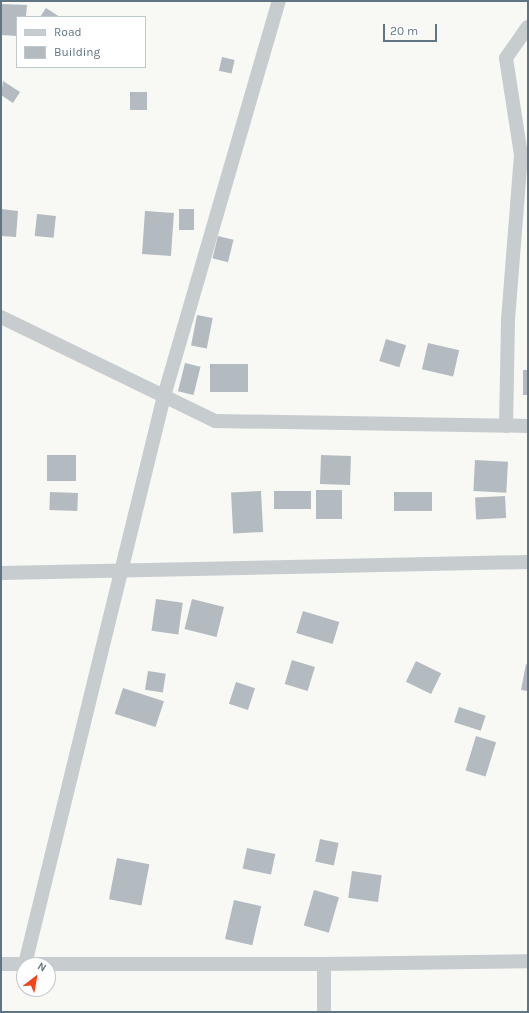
<!DOCTYPE html>
<style>
body{margin:0}
#map{position:relative;width:529px;height:1013px;overflow:hidden;background:#f8f8f5;font-family:Karla,sans-serif}
div>[style]{position:absolute}
.building>*{inset:0;background:#b3bbc0;transform-origin:0 0}
.street>*{height:14px;margin:-7px;padding:0 7px;transform-origin:7px;border-radius:7px;background:#c7cccf}
span{translate:-50% -50%;white-space:nowrap;text-align:center;line-height:1.15;-webkit-text-stroke:4px #fff;paint-order:stroke}
.frame{position:absolute;inset:0;border:2px solid #607583;pointer-events:none}
.legend{position:absolute;left:16px;top:16px;width:130px;height:52px;box-sizing:border-box;background:#fff;border:1px solid #bfc8cd;margin:0;padding:5px 7px;list-style:none;font-size:12px;color:#607583}
.legend li{display:flex;align-items:center;gap:8px;height:20px}
.legend b{width:20px;border:1px solid #bfc8cd}
.north{position:absolute;left:16px;top:957px;width:40px;height:40px;box-sizing:border-box;background:#fff;border:1px solid #bfc8cd;border-radius:50%;rotate:31deg;font-size:11px;font-weight:700;line-height:16px;text-align:center;color:#607583}
.north::after{content:'';display:block;margin:auto;width:14px;height:18px;background:#f54317;clip-path:polygon(50% 0,100% 100%,50% 72%,0 100%)}
.scale{position:absolute;left:383px;top:24px;width:54px;height:18px;box-sizing:border-box;border:2px solid #607583;border-top:0;padding-left:5px;font-size:12px;line-height:14px;white-space:nowrap;color:#607583;-webkit-text-stroke:3px #fff;paint-order:stroke}
</style>
<div id="map">
<div class="building">
<i style="clip-path:polygon(2px 4px,27px 5px,26px 17px,17px 17px,17px 36px,1px 35px)"></i>
<i style="clip-path:polygon(46px 8px,60px 17px,40px 17px)"></i>
<i style="left:222px;top:57px;width:13px;height:14px;rotate:13deg"></i>
<i style="clip-path:polygon(3px 81px,20px 92px,13px 103px,1px 95px)"></i>
<i style="left:130px;top:92px;width:17px;height:18px"></i>
<i style="clip-path:polygon(1px 209px,18px 211px,16px 237px,1px 236px)"></i>
<i style="left:179px;top:209px;width:15px;height:21px"></i>
<i style="left:145px;top:211px;width:29px;height:43px;rotate:4deg"></i>
<i style="left:37px;top:214px;width:19px;height:22px;rotate:6deg"></i>
<i style="left:218px;top:236px;width:16px;height:23px;rotate:14deg"></i>
<i style="left:197px;top:315px;width:16px;height:31px;rotate:11deg"></i>
<i style="left:386px;top:339px;width:21px;height:23px;rotate:17deg"></i>
<i style="left:428px;top:343px;width:32px;height:27px;rotate:13deg"></i>
<i style="left:185px;top:363px;width:16px;height:29px;rotate:14deg"></i>
<i style="left:210px;top:364px;width:38px;height:28px"></i>
<i style="left:523px;top:370px;width:5px;height:25px"></i>
<i style="left:47px;top:455px;width:29px;height:26px"></i>
<i style="left:321px;top:455px;width:30px;height:29px;rotate:2deg"></i>
<i style="left:475px;top:460px;width:33px;height:31px;rotate:3deg"></i>
<i style="left:342px;top:490px;width:29px;height:26px;rotate:90deg"></i>
<i style="left:261px;top:491px;width:41px;height:30px;rotate:87deg"></i>
<i style="left:274px;top:491px;width:37px;height:18px"></i>
<i style="left:50px;top:492px;width:28px;height:18px;rotate:2deg"></i>
<i style="left:394px;top:492px;width:38px;height:19px"></i>
<i style="left:505px;top:496px;width:22px;height:30px;rotate:87deg"></i>
<i style="left:156px;top:599px;width:27px;height:32px;rotate:8deg"></i>
<i style="left:192px;top:599px;width:33px;height:31px;rotate:14deg"></i>
<i style="left:303px;top:611px;width:38px;height:23px;rotate:17deg"></i>
<i style="left:292px;top:660px;width:24px;height:25px;rotate:17deg"></i>
<i style="left:416px;top:661px;width:28px;height:23px;rotate:26deg"></i>
<i style="clip-path:polygon(526px 664px,528px 665px,528px 691px,521px 690px)"></i>
<i style="left:148px;top:671px;width:18px;height:19px;rotate:9deg"></i>
<i style="left:236px;top:682px;width:20px;height:23px;rotate:18deg"></i>
<i style="left:123px;top:688px;width:43px;height:27px;rotate:18deg"></i>
<i style="left:459px;top:707px;width:28px;height:16px;rotate:18deg"></i>
<i style="left:476px;top:736px;width:21px;height:36px;rotate:17deg"></i>
<i style="left:320px;top:839px;width:19px;height:23px;rotate:12deg"></i>
<i style="left:247px;top:848px;width:29px;height:21px;rotate:12deg"></i>
<i style="left:117px;top:858px;width:33px;height:42px;rotate:11deg"></i>
<i style="left:352px;top:871px;width:30px;height:27px;rotate:8deg"></i>
<i style="left:314px;top:890px;width:26px;height:37px;rotate:16deg"></i>
<i style="left:234px;top:900px;width:28px;height:40px;rotate:13deg"></i>
</div>
<div class="street">
<i style="left:1px;top:317px;width:238px;rotate:25.9deg"></i>
<i style="left:215px;top:421px;width:313px;rotate:0.9deg"></i>
<i style="left:506px;top:426px;width:106px;rotate:-88.9deg"></i>
<i style="left:508px;top:320px;width:166px;rotate:-85.5deg"></i>
<i style="left:521px;top:155px;width:98px;rotate:-98.8deg"></i>
<i style="left:506px;top:58px;width:38px;rotate:-55deg"></i>
<i style="left:1px;top:573px;width:527px;rotate:-1.2deg"></i>
<i style="left:1px;top:964px;width:323px"></i>
<i style="left:324px;top:964px;width:204px;rotate:-0.8deg"></i>
<i style="left:25px;top:964px;width:585px;rotate:-76.25deg"></i>
<i style="left:164px;top:396px;width:411px;rotate:-73.8deg"></i>
<i style="left:324px;top:1012px;width:48px;rotate:-90deg"></i>
</div>
<div class="frame"></div>
<ul class="legend">
<li><b style="height:5px;background:#c7cccf"></b>Road</li>
<li><b style="height:11px;background:#b3bbc0"></b>Building</li>
</ul>
<div class="north">N</div>
<div class="scale">20 m</div>
</div>
